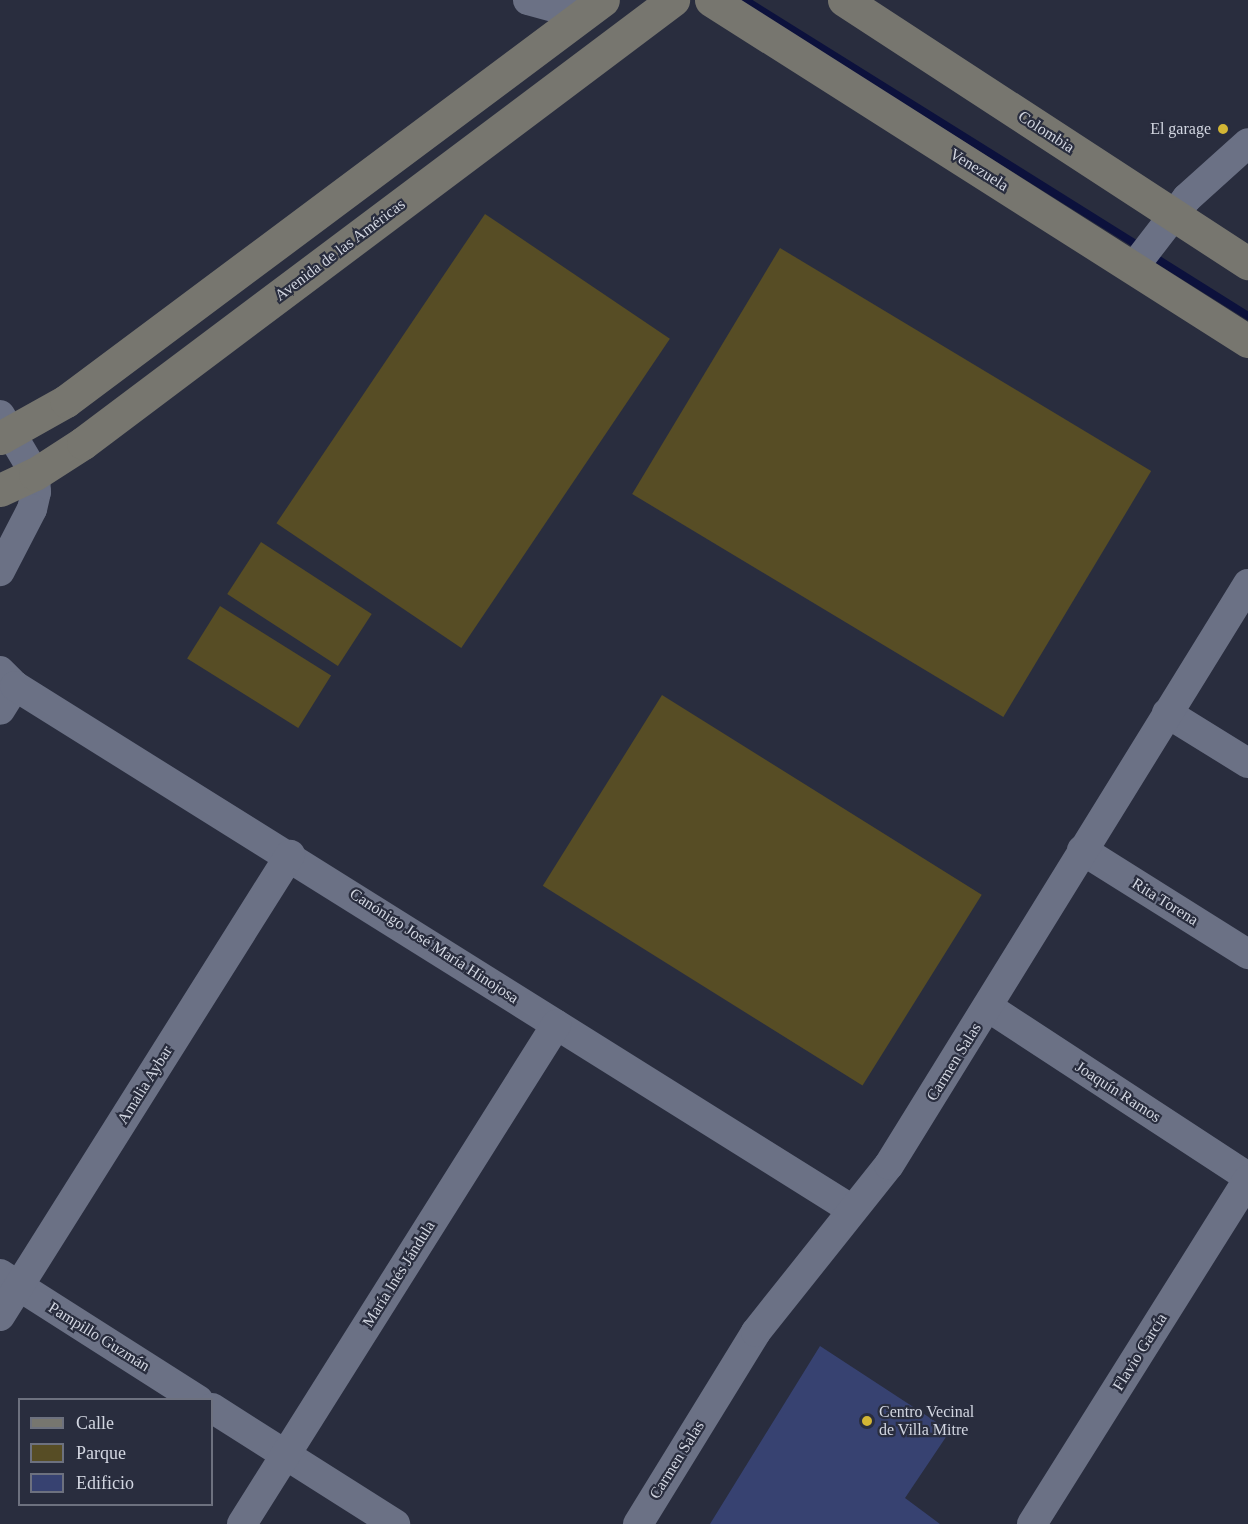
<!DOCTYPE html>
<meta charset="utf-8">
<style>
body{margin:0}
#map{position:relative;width:1248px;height:1524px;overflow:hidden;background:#292d3e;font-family:"Times New Roman",serif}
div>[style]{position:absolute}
.green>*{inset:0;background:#574d25;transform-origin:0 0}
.stream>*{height:8px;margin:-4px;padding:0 4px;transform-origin:4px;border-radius:4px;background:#0c113c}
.building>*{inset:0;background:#374271}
.minor>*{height:30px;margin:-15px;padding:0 15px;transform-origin:15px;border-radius:15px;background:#6b7185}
.secondary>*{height:33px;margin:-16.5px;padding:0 16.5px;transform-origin:16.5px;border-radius:16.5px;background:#77766f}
.dots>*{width:16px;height:16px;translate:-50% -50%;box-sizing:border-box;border:3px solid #292d3e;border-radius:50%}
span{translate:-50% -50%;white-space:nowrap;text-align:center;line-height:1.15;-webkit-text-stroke:4.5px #292d3e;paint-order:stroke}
.poi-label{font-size:16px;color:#d2d6e1}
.right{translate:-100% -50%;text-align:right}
.left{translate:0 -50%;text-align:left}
.street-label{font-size:16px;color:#d2d6e1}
.legend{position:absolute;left:18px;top:1398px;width:195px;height:108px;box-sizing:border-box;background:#292d3e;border:2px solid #6d717f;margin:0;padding:8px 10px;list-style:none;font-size:18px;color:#d2d6e1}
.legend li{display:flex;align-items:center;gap:12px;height:30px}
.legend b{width:30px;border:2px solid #6d717f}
</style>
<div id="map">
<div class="green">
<i style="left:485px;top:214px;width:223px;height:373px;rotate:34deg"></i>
<i style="left:780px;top:248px;width:433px;height:287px;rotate:31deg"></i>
<i style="left:261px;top:542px;width:132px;height:62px;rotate:33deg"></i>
<i style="left:220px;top:606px;width:131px;height:62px;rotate:32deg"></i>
<i style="left:662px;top:695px;width:377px;height:225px;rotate:32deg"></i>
</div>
<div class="stream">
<i style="left:745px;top:0;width:464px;rotate:32deg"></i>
<i style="left:1154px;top:257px;width:111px;rotate:32.1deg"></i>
</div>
<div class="building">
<i style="clip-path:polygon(820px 1346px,950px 1431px,905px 1498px,940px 1524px,710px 1524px)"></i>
</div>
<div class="minor">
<i style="left:528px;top:0;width:57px;rotate:15.3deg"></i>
<i style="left:1133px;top:268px;width:88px;rotate:-52.4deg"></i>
<i style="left:1187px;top:198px;width:82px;rotate:-42deg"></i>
<i style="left:0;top:415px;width:69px;rotate:59.3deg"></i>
<i style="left:35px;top:474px;width:18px;rotate:87deg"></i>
<i style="left:36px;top:492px;width:17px;rotate:103deg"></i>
<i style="left:32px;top:509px;width:70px;rotate:117.3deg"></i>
<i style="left:0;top:671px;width:21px;rotate:45deg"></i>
<i style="left:15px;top:686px;width:28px;rotate:122deg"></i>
<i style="left:15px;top:686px;width:986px;rotate:32.03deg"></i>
<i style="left:1167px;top:713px;width:95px;rotate:31.7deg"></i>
<i style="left:1082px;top:850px;width:196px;rotate:32.1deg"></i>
<i style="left:988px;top:1007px;width:311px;rotate:33.2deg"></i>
<i style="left:0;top:1274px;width:235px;rotate:32.5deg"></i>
<i style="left:0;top:1316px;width:545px;rotate:-57.83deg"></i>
<i style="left:212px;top:1408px;width:217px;rotate:32.4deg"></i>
<i style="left:242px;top:1524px;width:590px;rotate:-57.82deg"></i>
<i style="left:638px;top:1524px;width:225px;rotate:-58.4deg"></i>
<i style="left:756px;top:1332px;width:213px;rotate:-51.5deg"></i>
<i style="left:889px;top:1165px;width:683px;rotate:-58.29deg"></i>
<i style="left:1032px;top:1524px;width:406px;rotate:-57.9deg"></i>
</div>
<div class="secondary">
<i style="left:711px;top:0;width:636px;rotate:32.42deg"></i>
<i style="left:844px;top:0;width:482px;rotate:33.1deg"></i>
<i style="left:0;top:438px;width:76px;rotate:-29.3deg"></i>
<i style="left:66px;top:401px;width:670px;rotate:-36.75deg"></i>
<i style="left:0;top:490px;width:38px;rotate:-25deg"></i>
<i style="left:35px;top:474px;width:57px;rotate:-32.9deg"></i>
<i style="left:83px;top:443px;width:738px;rotate:-36.9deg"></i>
</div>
<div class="dots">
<i style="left:1223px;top:129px;background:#d3b635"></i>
<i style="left:867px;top:1421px;background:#d3b635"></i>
</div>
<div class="poi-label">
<span class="right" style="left:1211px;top:129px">El garage</span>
<span class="left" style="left:879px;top:1421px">Centro Vecinal<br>de Villa Mitre</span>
</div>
<div class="street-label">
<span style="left:1046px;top:132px;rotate:33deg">Colombia</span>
<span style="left:979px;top:170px;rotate:32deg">Venezuela</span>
<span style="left:340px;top:250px;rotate:-37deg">Avenida de las Américas</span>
<span style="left:1165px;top:902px;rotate:32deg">Rita Torena</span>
<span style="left:434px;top:946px;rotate:33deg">Canónigo José María Hinojosa</span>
<span style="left:954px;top:1062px;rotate:-58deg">Carmen Salas</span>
<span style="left:145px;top:1085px;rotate:-58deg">Amalia Aybar</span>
<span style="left:1118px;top:1092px;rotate:33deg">Joaquín Ramos</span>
<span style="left:399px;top:1274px;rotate:-58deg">María Inés Jándula</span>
<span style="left:99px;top:1337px;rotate:32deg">Pampillo Guzmán</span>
<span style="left:1140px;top:1352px;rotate:-58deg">Flavio García</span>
<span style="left:677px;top:1460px;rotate:-58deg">Carmen Salas</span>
</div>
<ul class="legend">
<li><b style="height:8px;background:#77766f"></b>Calle</li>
<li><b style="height:16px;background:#574d25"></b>Parque</li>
<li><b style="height:16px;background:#374271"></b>Edificio</li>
</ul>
</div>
